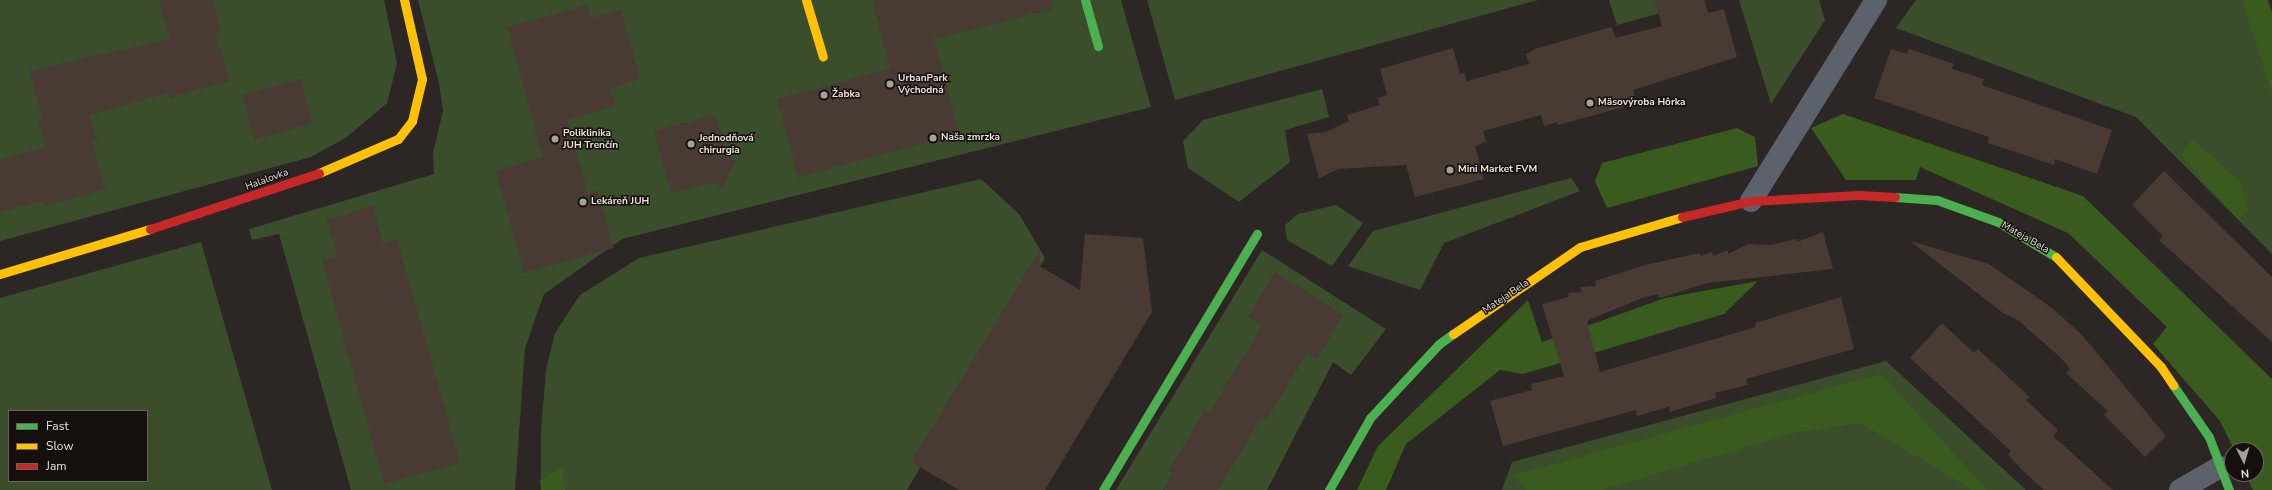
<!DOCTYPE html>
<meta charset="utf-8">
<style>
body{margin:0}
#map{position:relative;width:2272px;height:490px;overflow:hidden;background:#2c2724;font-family:"Nunito Sans",sans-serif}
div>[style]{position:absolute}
.green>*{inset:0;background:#3a4e2b}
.forest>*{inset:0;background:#395b1d}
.building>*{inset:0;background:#493a33;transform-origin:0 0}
.street>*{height:22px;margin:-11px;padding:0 11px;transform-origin:11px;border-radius:11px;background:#5c626b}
.fast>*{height:9px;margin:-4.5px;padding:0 4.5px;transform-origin:4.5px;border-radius:4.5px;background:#4caf50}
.slow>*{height:9px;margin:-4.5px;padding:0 4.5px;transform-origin:4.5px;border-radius:4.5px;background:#ffc107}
.jam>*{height:9px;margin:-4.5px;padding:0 4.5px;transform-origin:4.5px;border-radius:4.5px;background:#c62828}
.dots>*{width:11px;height:11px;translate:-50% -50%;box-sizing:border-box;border:2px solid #15100d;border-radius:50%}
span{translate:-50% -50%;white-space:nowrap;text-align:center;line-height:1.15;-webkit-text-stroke:3px #15100d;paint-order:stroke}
.poi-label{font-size:10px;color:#e9e2de;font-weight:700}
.left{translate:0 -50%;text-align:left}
.street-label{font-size:10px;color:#e9e2de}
.legend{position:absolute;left:8px;top:410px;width:140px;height:72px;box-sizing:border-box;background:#15100d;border:1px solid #6a6461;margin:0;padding:5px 7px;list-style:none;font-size:12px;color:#e9e2de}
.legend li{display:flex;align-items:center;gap:8px;height:20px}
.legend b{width:20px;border:1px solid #6a6461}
.north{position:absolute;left:2224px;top:442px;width:40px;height:40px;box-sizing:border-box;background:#15100d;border:1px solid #6a6461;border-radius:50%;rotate:175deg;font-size:11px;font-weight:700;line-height:16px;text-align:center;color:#e9e2de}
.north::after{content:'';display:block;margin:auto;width:14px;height:18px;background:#a7a19d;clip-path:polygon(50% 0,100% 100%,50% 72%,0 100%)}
</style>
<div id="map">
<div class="green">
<i style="clip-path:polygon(0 0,384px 0,397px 63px,387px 103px,347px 137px,311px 157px,0 241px)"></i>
<i style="clip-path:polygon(418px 0,1121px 0,1151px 107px,622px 239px,544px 294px,525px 348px,515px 490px,351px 490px,279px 234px,252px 240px,249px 229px,434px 174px,433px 153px,443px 111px,439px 83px)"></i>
<i style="clip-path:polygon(1147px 0,1538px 0,1175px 100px)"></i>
<i style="clip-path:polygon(1609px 0,1707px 0,1617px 25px)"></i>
<i style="clip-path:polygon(1739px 0,1819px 0,1825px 20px,1771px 104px)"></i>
<i style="clip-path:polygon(1916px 0,2268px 0,2272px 12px,2272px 254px,2136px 117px,1896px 28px)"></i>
<i style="clip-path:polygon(1322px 89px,1329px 117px,1285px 130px,1290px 162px,1239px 202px,1188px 168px,1183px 141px,1203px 120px)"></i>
<i style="clip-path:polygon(1571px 178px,1580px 191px,1444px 243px,1420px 290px,1348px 266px,1373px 231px)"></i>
<i style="clip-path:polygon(981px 179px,1019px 214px,1045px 258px,907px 490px,541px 490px,541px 432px,546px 370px,555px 333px,580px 295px,639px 258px)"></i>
<i style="clip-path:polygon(1336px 205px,1363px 223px,1332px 266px,1287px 240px,1285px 225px,1298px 214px)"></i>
<i style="clip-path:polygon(evenodd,201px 242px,272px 490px,0 490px,0 298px,201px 242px,9px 411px,147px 411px,147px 481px,9px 481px,9px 411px)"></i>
<i style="clip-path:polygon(1262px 250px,1386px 329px,1351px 375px,1333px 362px,1267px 490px,1116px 490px)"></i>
<i style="clip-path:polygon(1886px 361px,2026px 490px,1502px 490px,1512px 462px)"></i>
</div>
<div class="forest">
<i style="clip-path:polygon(2242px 0,2267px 0,2272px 15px,2272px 94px)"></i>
<i style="clip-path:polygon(1843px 114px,2083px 196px,2272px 379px,2272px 490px,2253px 490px,2245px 474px,2256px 474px,2256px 450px,2234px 450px,2220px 421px,2153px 344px,2167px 327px,2068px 233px,1920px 167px,1916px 180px,1846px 180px,1811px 128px)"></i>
<i style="clip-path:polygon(1737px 128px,1755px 137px,1758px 166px,1607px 208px,1595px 181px,1602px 163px)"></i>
<i style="clip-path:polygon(2193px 139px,2242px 184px,2248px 211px,2239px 220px,2180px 155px)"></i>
<i style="clip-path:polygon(1758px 281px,1724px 314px,1523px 374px,1500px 370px,1406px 444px,1386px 490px,1357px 490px,1378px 446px,1528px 300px,1542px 342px,1665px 298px)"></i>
<i style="clip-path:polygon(1881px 374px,1987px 490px,1973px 490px,1860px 423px,1793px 433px,1602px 490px,1526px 490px,1514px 475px)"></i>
<i style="clip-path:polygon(563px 467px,565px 490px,541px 490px,540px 480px)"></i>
</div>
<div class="building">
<i style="clip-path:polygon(159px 0,212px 0,221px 31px,215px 33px,230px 81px,169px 98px,168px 93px,89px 115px,97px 140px,92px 142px,105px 189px,45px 206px,43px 201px,0 212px,0 160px,46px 147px,38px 120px,43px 119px,29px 71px,170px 39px)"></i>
<i style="clip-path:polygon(872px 0,1051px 0,1052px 9px,934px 39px,959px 134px,798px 177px,777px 99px,890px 69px)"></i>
<i style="clip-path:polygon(1655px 0,1704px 0,1708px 13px,1724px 9px,1737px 57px,1633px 90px,1636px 100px,1623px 103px,1624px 107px,1558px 125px,1557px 122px,1544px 126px,1541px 115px,1483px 131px,1486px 142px,1475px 146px,1484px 179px,1415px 197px,1406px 165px,1338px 169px,1319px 178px,1307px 134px,1326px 132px,1349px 121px,1347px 115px,1380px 105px,1377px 98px,1387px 95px,1380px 69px,1453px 48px,1460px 74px,1464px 73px,1467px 81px,1529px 64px,1526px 54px,1535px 49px,1611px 27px,1616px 38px,1662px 26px)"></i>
<i style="clip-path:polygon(587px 5px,590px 18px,621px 9px,640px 79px,610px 88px,615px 106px,567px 120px,588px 194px,598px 191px,613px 248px,524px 273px,496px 171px,543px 157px,507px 27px)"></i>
<i style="clip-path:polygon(1891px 49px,1907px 54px,1909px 49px,1954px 64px,1952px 69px,1984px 79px,1982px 85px,2112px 130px,2097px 174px,2055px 159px,2054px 165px,1988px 143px,1989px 137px,1874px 98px)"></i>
<i style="left:300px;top:79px;width:46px;height:60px;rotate:74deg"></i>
<i style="clip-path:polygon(715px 115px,728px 156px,736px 161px,722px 187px,713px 182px,671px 193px,654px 131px)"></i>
<i style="clip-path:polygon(2164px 171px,2272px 277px,2272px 342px,2159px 240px,2163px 236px,2132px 205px)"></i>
<i style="clip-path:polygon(373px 206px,383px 243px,397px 239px,460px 463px,384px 484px,322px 260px,337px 256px,327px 220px)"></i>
<i style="clip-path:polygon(1823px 232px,1833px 269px,1707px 283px,1660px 298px,1658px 294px,1642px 298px,1591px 319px,1587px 322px,1600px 372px,1756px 327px,1755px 323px,1841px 297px,1854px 349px,1746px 379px,1748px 385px,1715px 393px,1716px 398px,1670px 412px,1669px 407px,1637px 416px,1636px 410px,1503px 446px,1490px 401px,1532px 390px,1531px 384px,1564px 376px,1542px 304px,1569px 297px,1568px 293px,1582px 292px,1580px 287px,1596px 286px,1595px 281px,1645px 265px,1700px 253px,1701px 256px,1712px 252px,1713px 256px,1728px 250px,1728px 254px,1749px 244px,1771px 245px,1796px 239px,1797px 242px)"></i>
<i style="clip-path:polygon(1085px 234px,1143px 238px,1152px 312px,1045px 490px,959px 490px,911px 462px,1040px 250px,1040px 266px,1080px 290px)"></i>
<i style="clip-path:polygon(1910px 241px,1989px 264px,2052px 308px,2082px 335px,2166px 436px,2145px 457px,2104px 415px,2108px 411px,2066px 373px,2070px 369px,2061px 358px,2019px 321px,2003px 313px)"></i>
<i style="clip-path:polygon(1275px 272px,1343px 315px,1317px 359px,1307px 353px,1267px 419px,1262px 417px,1218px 490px,1163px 490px,1173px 472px,1169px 470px,1205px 410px,1209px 413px,1262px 326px,1248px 317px)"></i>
<i style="clip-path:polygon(1942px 323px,1974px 353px,1978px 349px,2030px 397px,2026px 400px,2058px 430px,2053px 436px,2113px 490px,2044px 490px,2025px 473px,2008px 455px,2011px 451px,1910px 358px)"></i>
</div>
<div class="street">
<i style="left:1751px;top:201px;width:237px;rotate:-58.1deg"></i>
<i style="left:2180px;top:490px;width:46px;rotate:-29.9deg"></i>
</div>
<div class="fast">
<i style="left:1085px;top:0;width:48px;rotate:74.2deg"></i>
<i style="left:1895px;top:197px;width:42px;rotate:4.1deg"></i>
<i style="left:1937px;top:200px;width:65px;rotate:19.8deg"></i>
<i style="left:1998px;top:222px;width:68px;rotate:31.1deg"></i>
<i style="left:2173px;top:385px;width:63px;rotate:55.3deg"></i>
<i style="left:2209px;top:437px;width:57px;rotate:69.3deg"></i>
<i style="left:1103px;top:490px;width:299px;rotate:-59deg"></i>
<i style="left:1329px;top:490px;width:83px;rotate:-60.3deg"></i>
<i style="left:1370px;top:418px;width:101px;rotate:-47deg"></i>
<i style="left:1439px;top:344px;width:17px;rotate:-36deg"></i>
</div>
<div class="slow">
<i style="left:806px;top:0;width:59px;rotate:73.4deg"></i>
<i style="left:319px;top:173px;width:86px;rotate:-23.3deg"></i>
<i style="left:398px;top:139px;width:23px;rotate:-52deg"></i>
<i style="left:412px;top:121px;width:43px;rotate:-76.6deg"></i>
<i style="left:422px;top:79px;width:81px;rotate:-102.8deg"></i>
<i style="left:2056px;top:257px;width:152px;rotate:46.3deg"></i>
<i style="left:2161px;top:367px;width:22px;rotate:56deg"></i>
<i style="left:0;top:274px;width:157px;rotate:-16.7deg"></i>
<i style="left:1453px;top:334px;width:154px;rotate:-34.4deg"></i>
<i style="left:1580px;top:247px;width:106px;rotate:-16.4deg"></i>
</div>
<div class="jam">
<i style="left:1682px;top:217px;width:71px;rotate:-13.1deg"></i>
<i style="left:1751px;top:201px;width:108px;rotate:-3.2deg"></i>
<i style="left:1859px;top:195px;width:36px;rotate:3deg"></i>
<i style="left:150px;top:229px;width:178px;rotate:-18.3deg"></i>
</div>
<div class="dots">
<i style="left:890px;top:84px;background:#a7a19d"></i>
<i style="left:824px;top:95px;background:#a7a19d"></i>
<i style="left:1590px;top:103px;background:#a7a19d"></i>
<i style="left:933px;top:138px;background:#a7a19d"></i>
<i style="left:555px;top:139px;background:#a7a19d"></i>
<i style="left:691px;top:144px;background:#a7a19d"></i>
<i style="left:1450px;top:170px;background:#a7a19d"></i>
<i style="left:583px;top:202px;background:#a7a19d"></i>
</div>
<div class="poi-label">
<span class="left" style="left:898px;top:84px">UrbanPark<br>Východná</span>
<span class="left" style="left:832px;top:95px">Žabka</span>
<span class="left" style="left:1598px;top:103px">Mäsovýroba Hôrka</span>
<span class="left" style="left:563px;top:139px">Poliklinika<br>JUH Trenčín</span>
<span class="left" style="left:699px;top:144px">Jednodňová<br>chirurgia</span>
<span class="left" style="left:941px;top:138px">Naša zmrzka</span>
<span class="left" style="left:1458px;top:170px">Mini Market FVM</span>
<span class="left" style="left:591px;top:202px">Lekáreň JUH</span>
</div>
<div class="street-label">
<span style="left:267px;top:180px;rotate:-20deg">Halalovka</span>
<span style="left:2025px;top:238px;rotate:30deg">Mateja Bela</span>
<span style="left:1506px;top:297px;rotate:-34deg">Mateja Bela</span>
</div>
<ul class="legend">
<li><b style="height:5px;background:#4caf50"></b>Fast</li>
<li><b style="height:5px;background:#ffc107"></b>Slow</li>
<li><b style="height:5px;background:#c62828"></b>Jam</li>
</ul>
<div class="north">N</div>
</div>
